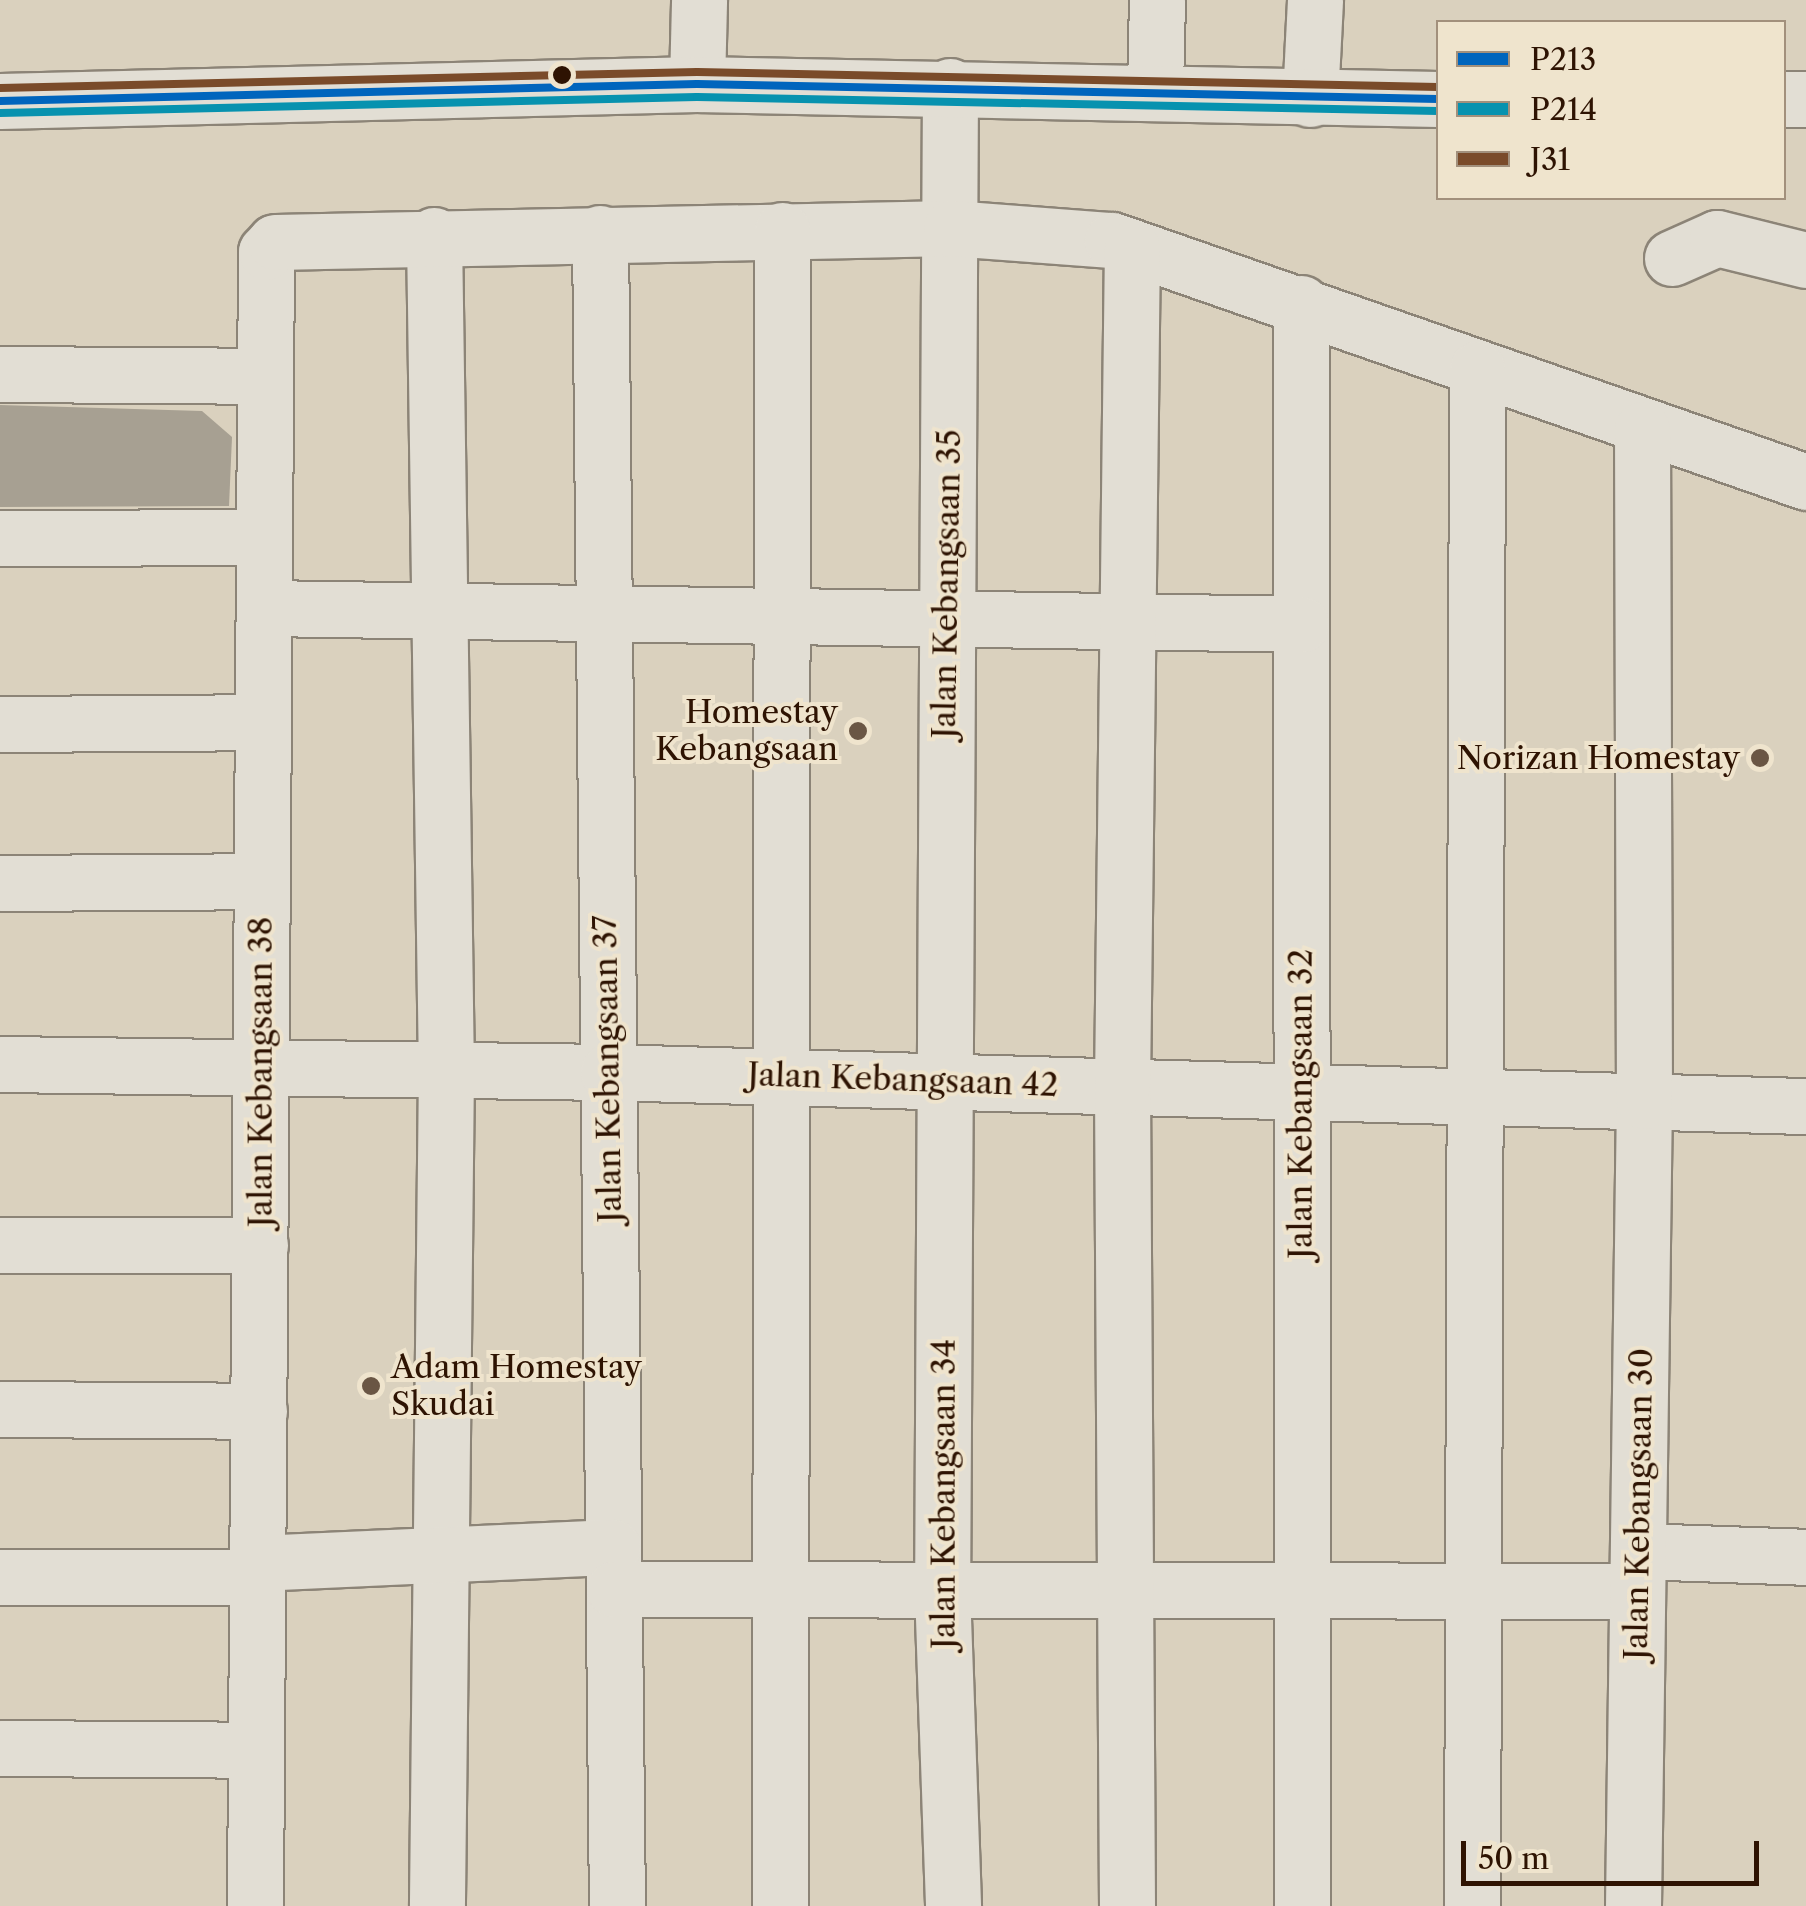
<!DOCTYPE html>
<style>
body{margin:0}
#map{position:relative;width:1806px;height:1906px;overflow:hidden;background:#dad1be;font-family:"Libre Caslon Text",serif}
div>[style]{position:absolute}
.building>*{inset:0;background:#a7a092}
.roads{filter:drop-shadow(2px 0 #8c8477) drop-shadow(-2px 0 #8c8477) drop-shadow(0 2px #8c8477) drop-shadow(0 -2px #8c8477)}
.minor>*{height:55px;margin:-27.5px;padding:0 27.5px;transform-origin:27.5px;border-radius:27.5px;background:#e2ded4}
.bus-1>*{height:8px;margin:-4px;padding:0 4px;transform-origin:4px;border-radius:4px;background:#0065bd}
.bus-2>*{height:8px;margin:-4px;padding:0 4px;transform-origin:4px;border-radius:4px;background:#0792af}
.bus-3>*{height:8px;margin:-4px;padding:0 4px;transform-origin:4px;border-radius:4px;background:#7a4b2a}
.dots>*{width:28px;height:28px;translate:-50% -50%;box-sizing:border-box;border:5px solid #efe4cd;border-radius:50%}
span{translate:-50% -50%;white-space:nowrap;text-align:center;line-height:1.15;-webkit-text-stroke:8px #efe4cd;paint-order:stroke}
.street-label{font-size:32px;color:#2e1302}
.poi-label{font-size:32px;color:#2e1302}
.right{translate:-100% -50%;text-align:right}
.left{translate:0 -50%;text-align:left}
.legend{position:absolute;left:1436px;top:20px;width:350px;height:180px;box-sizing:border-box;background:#efe4cd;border:2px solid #a2907c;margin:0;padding:12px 18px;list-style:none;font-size:30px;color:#2e1302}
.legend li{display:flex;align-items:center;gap:20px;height:50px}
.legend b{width:50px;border:2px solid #a2907c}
.scale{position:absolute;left:1461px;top:1841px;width:298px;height:45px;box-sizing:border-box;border:5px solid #2e1302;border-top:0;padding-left:12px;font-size:30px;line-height:35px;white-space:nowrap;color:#2e1302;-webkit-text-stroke:8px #efe4cd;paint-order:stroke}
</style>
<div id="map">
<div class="building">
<i style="clip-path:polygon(0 405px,202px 411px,232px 437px,229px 506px,0 507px)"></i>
</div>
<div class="roads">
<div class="minor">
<i style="left:697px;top:84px;width:84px;rotate:-88.6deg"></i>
<i style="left:950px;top:86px;width:1503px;rotate:90.3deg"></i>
<i style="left:942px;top:1589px;width:317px;rotate:88deg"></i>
<i style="left:1155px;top:88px;width:88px;rotate:-88.7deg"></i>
<i style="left:1310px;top:99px;width:99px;rotate:-87.1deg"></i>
<i style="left:1784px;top:99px;width:22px"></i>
<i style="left:0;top:101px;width:697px;rotate:-1.4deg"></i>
<i style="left:697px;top:84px;width:741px;rotate:1.16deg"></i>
<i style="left:600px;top:233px;width:1673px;rotate:89.42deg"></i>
<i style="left:434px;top:235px;width:834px;rotate:89.18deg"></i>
<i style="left:446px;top:1069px;width:837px;rotate:90.62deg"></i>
<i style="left:1672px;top:258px;width:49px;rotate:-24deg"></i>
<i style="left:1717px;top:238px;width:92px;rotate:13.9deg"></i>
<i style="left:1301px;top:303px;width:1603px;rotate:89.96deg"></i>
<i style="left:0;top:374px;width:265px;rotate:0.4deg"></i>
<i style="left:0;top:538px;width:264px;rotate:-0.2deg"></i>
<i style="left:264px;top:608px;width:1037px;rotate:0.88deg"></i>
<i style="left:0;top:724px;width:263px;rotate:-0.4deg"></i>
<i style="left:0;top:883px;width:262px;rotate:-0.4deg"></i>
<i style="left:0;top:1064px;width:608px;rotate:0.75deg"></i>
<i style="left:608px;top:1072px;width:1198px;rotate:1.63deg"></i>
<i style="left:0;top:1245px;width:260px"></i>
<i style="left:0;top:1409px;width:259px;rotate:0.4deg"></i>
<i style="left:1638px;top:1551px;width:168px;rotate:2deg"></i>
<i style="left:257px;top:1563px;width:356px;rotate:-2.6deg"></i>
<i style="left:0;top:1577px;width:257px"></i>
<i style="left:614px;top:1589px;width:1023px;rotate:0.11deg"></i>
<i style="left:0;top:1748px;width:256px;rotate:0.4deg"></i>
<i style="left:255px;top:1906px;width:1654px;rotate:-89.62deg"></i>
<i style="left:266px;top:252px;width:13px;rotate:-48deg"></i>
<i style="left:275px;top:242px;width:676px;rotate:-1.19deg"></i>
<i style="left:951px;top:228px;width:161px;rotate:4.3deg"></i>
<i style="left:1112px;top:240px;width:735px;rotate:19.22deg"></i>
<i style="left:780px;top:1906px;width:1676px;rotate:-89.93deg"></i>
<i style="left:1127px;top:1906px;width:820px;rotate:-90.35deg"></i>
<i style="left:1122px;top:1086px;width:838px;rotate:-89.32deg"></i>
<i style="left:1472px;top:1906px;width:1537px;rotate:-89.81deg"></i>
<i style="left:1633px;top:1906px;width:805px;rotate:-89.22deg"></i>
<i style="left:1644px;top:1101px;width:672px;rotate:-90.17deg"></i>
</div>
</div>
<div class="bus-1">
<i style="left:0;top:101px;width:697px;rotate:-1.4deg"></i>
<i style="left:697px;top:84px;width:741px;rotate:1.16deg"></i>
</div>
<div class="bus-2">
<i style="left:0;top:113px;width:697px;rotate:-1.32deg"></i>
<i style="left:697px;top:97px;width:741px;rotate:1.08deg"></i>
</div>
<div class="bus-3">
<i style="left:0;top:88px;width:697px;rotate:-1.32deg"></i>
<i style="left:697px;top:72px;width:741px;rotate:1.16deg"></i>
</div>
<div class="dots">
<i style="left:562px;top:75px;background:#2e1302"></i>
<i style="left:858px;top:731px;background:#6a5644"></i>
<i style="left:1760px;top:758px;background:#6a5644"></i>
<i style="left:371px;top:1386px;background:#6a5644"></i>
</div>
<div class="street-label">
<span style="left:947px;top:584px;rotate:-89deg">Jalan Kebangsaan 35</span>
<span style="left:608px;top:1069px;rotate:-91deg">Jalan Kebangsaan 37</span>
<span style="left:261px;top:1072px;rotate:-90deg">Jalan Kebangsaan 38</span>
<span style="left:903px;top:1080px;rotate:2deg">Jalan Kebangsaan 42</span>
<span style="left:1301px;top:1104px;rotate:-90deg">Jalan Kebangsaan 32</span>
<span style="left:944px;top:1494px;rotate:-90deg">Jalan Kebangsaan 34</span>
<span style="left:1639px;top:1504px;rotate:-89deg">Jalan Kebangsaan 30</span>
</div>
<div class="poi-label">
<span class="right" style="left:838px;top:731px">Homestay<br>Kebangsaan</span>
<span class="right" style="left:1740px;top:758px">Norizan Homestay</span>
<span class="left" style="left:391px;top:1386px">Adam Homestay<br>Skudai</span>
</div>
<ul class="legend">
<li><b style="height:12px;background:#0065bd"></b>P213</li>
<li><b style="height:12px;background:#0792af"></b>P214</li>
<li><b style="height:12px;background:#7a4b2a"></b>J31</li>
</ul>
<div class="scale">50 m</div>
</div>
